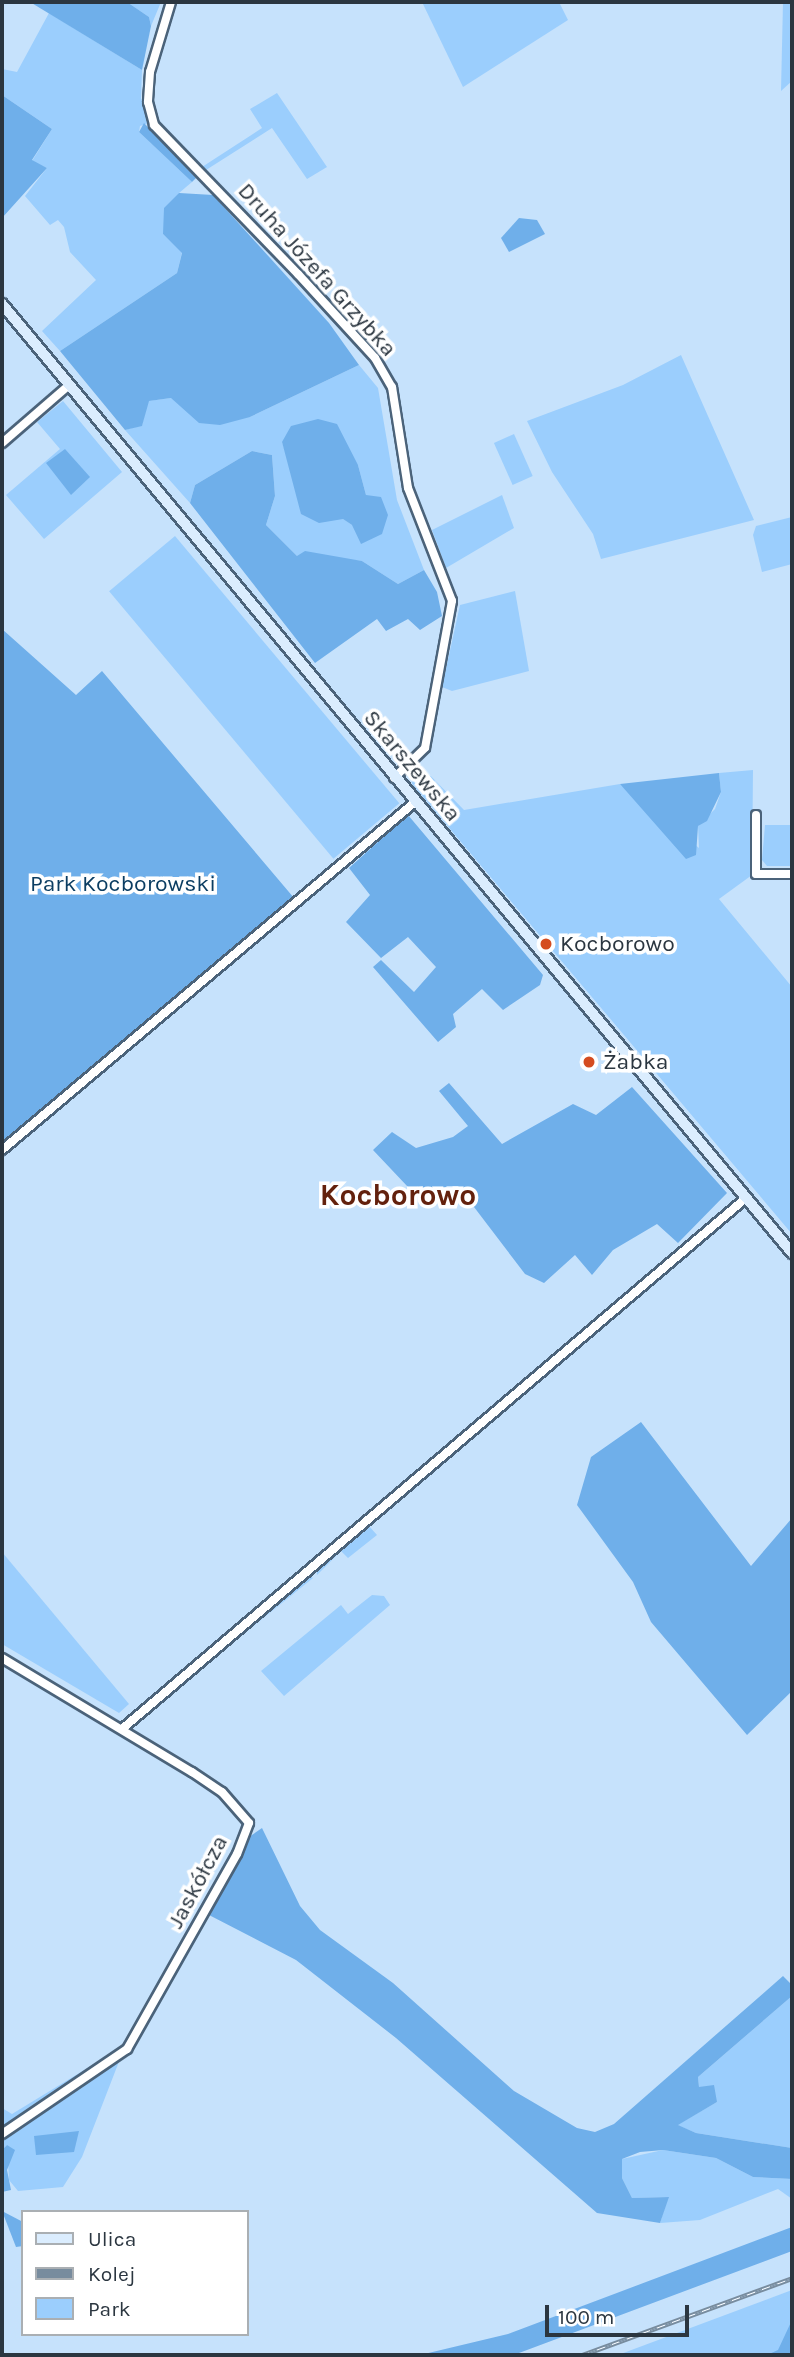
<!DOCTYPE html>
<meta charset="utf-8">
<style>
body{margin:0}
#map{position:relative;width:794px;height:2357px;overflow:hidden;background:#c6e2fc;font-family:Karla,sans-serif}
div>[style]{position:absolute}
.green>*{inset:0;background:#9bcefd;transform-origin:0 0}
.forest>*{inset:0;background:#6fafea}
.roads{filter:drop-shadow(2px 0 #4b637a) drop-shadow(-2px 0 #4b637a) drop-shadow(0 2px #4b637a) drop-shadow(0 -2px #4b637a)}
.minor>*{height:8px;margin:-4px;padding:0 4px;transform-origin:4px;border-radius:4px;background:#fff}
.secondary>*{height:10px;margin:-5px;padding:0 5px;transform-origin:5px;border-radius:5px;background:#dbedfe}
.rail>*{height:5px;margin-top:-2.5px;transform-origin:0;background:repeating-linear-gradient(90deg,#fff 0 8px,#788c9e 0 16px);box-sizing:border-box;border-block:2px solid #788c9e}
.dots>*{width:19px;height:19px;translate:-50% -50%;box-sizing:border-box;border:4px solid #fff;border-radius:50%}
span{translate:-50% -50%;white-space:nowrap;text-align:center;line-height:1.15;-webkit-text-stroke:7px #fff;paint-order:stroke}
.street-label{font-size:23px;color:#2b3640}
.park-label{font-size:23px;color:#0b3d62}
.poi-label{font-size:23px;color:#2b3640}
.left{translate:0 -50%;text-align:left}
.district-label{font-size:30px;color:#63210d;font-weight:700}
.frame{position:absolute;inset:0;border:4px solid #2b3640;pointer-events:none}
.legend{position:absolute;left:21px;top:2210px;width:228px;height:126px;box-sizing:border-box;background:#fff;border:2px solid #aaafb3;margin:0;padding:9px 12px;list-style:none;font-size:21px;color:#2b3640}
.legend li{display:flex;align-items:center;gap:14px;height:35px}
.legend b{width:35px;border:2px solid #aaafb3}
.scale{position:absolute;left:545px;top:2305px;width:144px;height:32px;box-sizing:border-box;border:4px solid #2b3640;border-top:0;padding-left:9px;font-size:21px;line-height:24px;white-space:nowrap;color:#2b3640;-webkit-text-stroke:5px #fff;paint-order:stroke}
</style>
<div id="map">
<div class="green">
<i style="clip-path:polygon(127px 2px,161px 2px,151px 26px,149px 17px)"></i>
<i style="clip-path:polygon(422px 2px,559px 2px,568px 20px,463px 87px)"></i>
<i style="clip-path:polygon(783px 2px,792px 2px,792px 81px,781px 91px)"></i>
<i style="clip-path:polygon(49px 13px,142px 70px,141px 98px,149px 123px,140px 126px,139px 132px,192px 182px,179px 193px,163px 234px,182px 252px,177px 273px,60px 351px,42px 331px,96px 280px,70px 252px,64px 227px,58px 220px,50px 225px,25px 196px,47px 168px,32px 161px,52px 129px,2px 95px,2px 69px,17px 72px)"></i>
<i style="clip-path:polygon(277px 93px,327px 167px,307px 179px,272px 128px,206px 170px,202px 167px,262px 128px,250px 109px)"></i>
<i style="clip-path:polygon(681px 355px,754px 520px,601px 559px,593px 534px,552px 472px,527px 421px,623px 385px)"></i>
<i style="clip-path:polygon(evenodd,359px 365px,378px 388px,397px 500px,424px 570px,398px 584px,362px 561px,297px 556px,266px 525px,275px 496px,272px 455px,252px 451px,195px 485px,190px 503px,125px 430px,142px 425px,148px 401px,171px 398px,250px 417px,359px 365px,282px 442px,358px 465px,366px 495px,352px 525px,297px 487px,282px 442px)"></i>
<i style="clip-path:polygon(63px 401px,122px 472px,44px 539px,6px 495px,60px 449px,37px 422px)"></i>
<i style="left:514px;top:434px;width:46px;height:22px;rotate:66deg"></i>
<i style="clip-path:polygon(502px 495px,514px 528px,446px 568px,432px 530px)"></i>
<i style="clip-path:polygon(792px 517px,792px 564px,762px 572px,753px 535px,756px 526px)"></i>
<i style="left:175px;top:536px;width:349px;height:86px;rotate:50deg"></i>
<i style="clip-path:polygon(515px 591px,529px 671px,452px 691px,442px 687px,460px 605px)"></i>
<i style="clip-path:polygon(418px 763px,464px 810px,620px 784px,699px 848px,698px 826px,715px 809px,721px 792px,719px 773px,753px 770px,752px 875px,719px 899px,792px 987px,792px 1234px,412px 784px,413px 767px)"></i>
<i style="clip-path:polygon(765px 825px,792px 825px,792px 866px,767px 866px,762px 860px)"></i>
<i style="clip-path:polygon(368px 1525px,377px 1535px,348px 1558px,341px 1551px,317px 1575px,316px 1567px)"></i>
<i style="clip-path:polygon(2px 1552px,129px 1704px,119px 1713px,2px 1644px)"></i>
<i style="clip-path:polygon(308px 1575px,313px 1578px,225px 1649px,225px 1644px)"></i>
<i style="clip-path:polygon(372px 1595px,384px 1596px,390px 1605px,284px 1696px,261px 1671px,341px 1605px,348px 1614px)"></i>
<i style="clip-path:polygon(792px 1996px,792px 2148px,696px 2133px,677px 2125px,717px 2102px,699px 2087px,698px 2077px)"></i>
<i style="clip-path:polygon(122px 2047px,108px 2061px,2px 2130px,2px 2108px,12px 2114px)"></i>
<i style="clip-path:polygon(120px 2059px,82px 2157px,63px 2187px,18px 2191px,9px 2180px,7px 2145px,2px 2150px,2px 2138px)"></i>
<i style="clip-path:polygon(663px 2150px,716px 2158px,753px 2177px,792px 2179px,792px 2199px,778px 2189px,700px 2220px,660px 2223px,668px 2197px,632px 2198px,622px 2178px,622px 2159px)"></i>
<i style="clip-path:polygon(792px 2290px,792px 2355px,618px 2355px)"></i>
</div>
<div class="forest">
<i style="clip-path:polygon(30px 2px,127px 2px,149px 17px,151px 26px,142px 70px)"></i>
<i style="clip-path:polygon(2px 95px,52px 129px,32px 160px,47px 168px,2px 218px)"></i>
<i style="clip-path:polygon(144px 123px,196px 178px,192px 182px,139px 132px)"></i>
<i style="clip-path:polygon(179px 193px,213px 195px,329px 323px,359px 365px,250px 417px,220px 425px,199px 423px,171px 398px,149px 401px,142px 426px,125px 430px,60px 351px,177px 273px,182px 253px,163px 234px,164px 208px)"></i>
<i style="clip-path:polygon(519px 218px,537px 220px,545px 234px,509px 252px,501px 238px)"></i>
<i style="clip-path:polygon(318px 419px,337px 424px,358px 465px,366px 495px,381px 497px,388px 515px,382px 534px,361px 544px,352px 525px,343px 519px,319px 523px,301px 514px,282px 442px,291px 426px)"></i>
<i style="clip-path:polygon(65px 449px,90px 477px,71px 495px,46px 463px)"></i>
<i style="clip-path:polygon(252px 451px,272px 455px,275px 496px,266px 525px,297px 556px,305px 551px,362px 561px,398px 584px,424px 570px,437px 592px,442px 616px,420px 630px,408px 619px,386px 631px,377px 619px,315px 663px,190px 503px,195px 485px)"></i>
<i style="clip-path:polygon(2px 629px,76px 695px,102px 671px,294px 898px,2px 1144px)"></i>
<i style="clip-path:polygon(719px 773px,721px 792px,707px 821px,698px 826px,696px 855px,686px 859px,620px 784px)"></i>
<i style="clip-path:polygon(408px 815px,543px 975px,540px 985px,503px 1010px,482px 989px,453px 1014px,456px 1027px,438px 1042px,373px 967px,381px 960px,414px 992px,436px 967px,408px 937px,381px 958px,346px 922px,370px 895px,349px 868px)"></i>
<i style="clip-path:polygon(449px 1083px,502px 1144px,573px 1104px,596px 1115px,632px 1087px,727px 1193px,678px 1243px,657px 1224px,613px 1250px,592px 1275px,575px 1255px,544px 1283px,525px 1274px,458px 1186px,447px 1186px,425px 1205px,373px 1150px,392px 1132px,416px 1148px,453px 1137px,468px 1126px,439px 1091px)"></i>
<i style="clip-path:polygon(641px 1422px,751px 1566px,792px 1518px,792px 1691px,747px 1735px,651px 1622px,633px 1582px,577px 1505px,591px 1457px)"></i>
<i style="clip-path:polygon(262px 1828px,300px 1906px,320px 1930px,393px 1983px,514px 2091px,577px 2128px,595px 2132px,614px 2124px,783px 1976px,792px 1985px,792px 1996px,698px 2077px,699px 2087px,714px 2085px,717px 2102px,678px 2125px,696px 2133px,792px 2148px,792px 2179px,753px 2177px,716px 2158px,663px 2150px,640px 2152px,622px 2159px,622px 2178px,632px 2198px,669px 2197px,660px 2223px,597px 2213px,396px 2038px,296px 1960px,209px 1915px,249px 1837px)"></i>
<i style="clip-path:polygon(79px 2131px,74px 2152px,36px 2155px,34px 2136px)"></i>
<i style="clip-path:polygon(7px 2145px,15px 2150px,7px 2170px,11px 2190px,2px 2192px,2px 2150px)"></i>
<i style="clip-path:polygon(2px 2211px,23px 2222px,23px 2246px,16px 2247px)"></i>
<i style="clip-path:polygon(792px 2227px,792px 2251px,519px 2353px,420px 2355px,508px 2334px)"></i>
<i style="clip-path:polygon(792px 2320px,792px 2355px,767px 2355px,778px 2350px)"></i>
</div>
<div class="roads">
<div class="minor">
<i style="left:171px;top:2px;width:73px;rotate:106.7deg"></i>
<i style="left:150px;top:72px;width:30px;rotate:94deg"></i>
<i style="left:148px;top:102px;width:24px;rotate:75deg"></i>
<i style="left:154px;top:125px;width:207px;rotate:46deg"></i>
<i style="left:298px;top:274px;width:114px;rotate:47.5deg"></i>
<i style="left:375px;top:358px;width:34px;rotate:60deg"></i>
<i style="left:392px;top:387px;width:102px;rotate:81deg"></i>
<i style="left:408px;top:488px;width:121px;rotate:68.7deg"></i>
<i style="left:452px;top:601px;width:149px;rotate:100.4deg"></i>
<i style="left:425px;top:748px;width:43px;rotate:135.9deg"></i>
<i style="left:2px;top:443px;width:87px;rotate:-40.8deg"></i>
<i style="left:756px;top:815px;width:59px;rotate:90deg"></i>
<i style="left:756px;top:874px;width:36px"></i>
<i style="left:2px;top:1150px;width:540px;rotate:-40.12deg"></i>
<i style="left:2px;top:1658px;width:222px;rotate:31deg"></i>
<i style="left:192px;top:1772px;width:36px;rotate:34deg"></i>
<i style="left:222px;top:1792px;width:41px;rotate:48.9deg"></i>
<i style="left:249px;top:1823px;width:33px;rotate:111deg"></i>
<i style="left:237px;top:1854px;width:224px;rotate:119.4deg"></i>
<i style="left:127px;top:2049px;width:151px;rotate:145.8deg"></i>
<i style="left:122px;top:1729px;width:819px;rotate:-40.4deg"></i>
</div>
<div class="secondary">
<i style="left:2px;top:304px;width:1235px;rotate:50.22deg"></i>
</div>
</div>
<div class="rail">
<i style="left:582px;top:2355px;width:224px;rotate:-20.1deg"></i>
</div>
<div class="dots">
<i style="left:546px;top:944px;background:#d44c20"></i>
<i style="left:589px;top:1062px;background:#d44c20"></i>
</div>
<div class="street-label">
<span style="left:317px;top:270px;rotate:48deg">Druha Józefa Grzybka</span>
<span style="left:412px;top:766px;rotate:50deg">Skarszewska</span>
<span style="left:198px;top:1882px;rotate:-62deg">Jaskółcza</span>
</div>
<div class="park-label">
<span style="left:123px;top:884px">Park Kocborowski</span>
</div>
<div class="poi-label">
<span class="left" style="left:560px;top:944px">Kocborowo</span>
<span class="left" style="left:603px;top:1062px">Żabka</span>
</div>
<div class="district-label">
<span style="left:398px;top:1195px">Kocborowo</span>
</div>
<div class="frame"></div>
<ul class="legend">
<li><b style="height:9px;background:#dbedfe"></b>Ulica</li>
<li><b style="height:9px;background:#788c9e"></b>Kolej</li>
<li><b style="height:19px;background:#9bcefd"></b>Park</li>
</ul>
<div class="scale">100 m</div>
</div>
